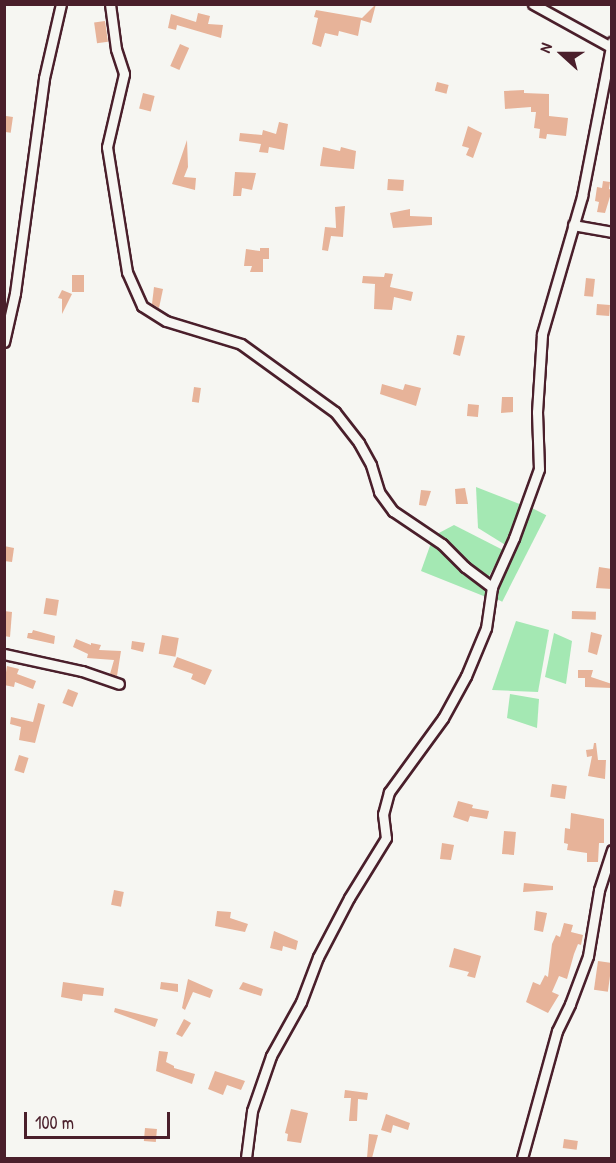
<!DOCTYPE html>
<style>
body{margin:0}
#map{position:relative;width:616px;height:1163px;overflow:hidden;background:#f6f6f2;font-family:"Patrick Hand",sans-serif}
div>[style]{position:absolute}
.green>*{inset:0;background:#a4e8b3;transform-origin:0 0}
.building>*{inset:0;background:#e7b399;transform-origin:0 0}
.roads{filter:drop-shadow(2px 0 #4a1f2b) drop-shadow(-2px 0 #4a1f2b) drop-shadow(0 2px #4a1f2b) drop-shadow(0 -2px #4a1f2b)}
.street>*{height:9px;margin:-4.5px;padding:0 4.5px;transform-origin:4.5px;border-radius:4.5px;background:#f6f6f2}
span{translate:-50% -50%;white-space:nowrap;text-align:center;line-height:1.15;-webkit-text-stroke:5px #f6f6f2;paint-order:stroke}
.frame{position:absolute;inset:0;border:6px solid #4a1f2b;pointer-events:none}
.north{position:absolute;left:532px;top:24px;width:60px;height:60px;-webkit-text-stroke:4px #f6f6f2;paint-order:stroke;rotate:291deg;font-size:16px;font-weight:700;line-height:24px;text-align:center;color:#4a1f2b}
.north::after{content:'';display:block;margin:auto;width:21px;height:27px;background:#4a1f2b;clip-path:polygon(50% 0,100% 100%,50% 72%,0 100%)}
.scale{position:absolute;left:24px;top:1112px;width:146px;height:27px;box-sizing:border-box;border:3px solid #4a1f2b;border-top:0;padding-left:8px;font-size:18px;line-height:21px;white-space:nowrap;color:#4a1f2b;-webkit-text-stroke:4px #f6f6f2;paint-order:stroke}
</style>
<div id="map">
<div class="green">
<i style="clip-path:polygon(476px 487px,522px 505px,507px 546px,478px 528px)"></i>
<i style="left:532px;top:508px;width:16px;height:97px;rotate:27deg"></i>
<i style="clip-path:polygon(454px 525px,503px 550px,488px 578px,437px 534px)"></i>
<i style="clip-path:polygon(431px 543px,488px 589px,486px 597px,421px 571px)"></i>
<i style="clip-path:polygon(516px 621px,549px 630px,538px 692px,492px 690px)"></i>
<i style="clip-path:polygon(554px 633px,572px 641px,566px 684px,545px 677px)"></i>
<i style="clip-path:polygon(510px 694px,539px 699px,537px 728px,507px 718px)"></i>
</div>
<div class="building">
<i style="clip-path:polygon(376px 4px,371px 23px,361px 20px,358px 36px,339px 31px,338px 36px,325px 33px,321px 47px,312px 44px,318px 18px,314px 17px,316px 10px,362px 18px)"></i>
<i style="clip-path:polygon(198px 13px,210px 16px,208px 24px,223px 25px,221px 38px,177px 25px,176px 30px,168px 28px,171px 14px,196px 22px)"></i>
<i style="left:105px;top:21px;width:21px;height:11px;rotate:82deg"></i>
<i style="left:180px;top:44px;width:10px;height:24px;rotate:24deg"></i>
<i style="left:437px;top:82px;width:12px;height:9px;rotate:14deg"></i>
<i style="clip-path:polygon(524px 90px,524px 93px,549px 94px,549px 116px,568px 118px,566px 136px,547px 134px,546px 139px,539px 138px,540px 129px,534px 128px,536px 112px,531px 112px,531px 107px,505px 109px,504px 91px)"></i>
<i style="left:143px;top:93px;width:12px;height:16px;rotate:14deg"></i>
<i style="left:6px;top:116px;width:7px;height:16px;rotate:8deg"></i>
<i style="clip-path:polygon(279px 122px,288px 124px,284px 150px,269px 147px,268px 153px,259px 152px,261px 144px,239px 141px,240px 133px,262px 135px,263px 130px,276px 134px)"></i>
<i style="clip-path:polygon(468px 126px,482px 133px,473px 158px,466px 155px,469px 148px,462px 146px)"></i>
<i style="clip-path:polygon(187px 140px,188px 167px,184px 177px,196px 178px,195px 190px,172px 184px)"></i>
<i style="clip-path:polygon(323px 147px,340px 151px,341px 147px,356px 151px,354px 169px,320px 166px)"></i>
<i style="clip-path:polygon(235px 172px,256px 173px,252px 190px,242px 188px,241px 196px,233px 196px)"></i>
<i style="left:388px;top:179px;width:16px;height:11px;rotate:4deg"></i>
<i style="clip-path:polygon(603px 181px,610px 182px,609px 189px,612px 190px,605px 213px,597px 212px,599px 202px,595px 201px,597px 187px,602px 188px)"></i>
<i style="clip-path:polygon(345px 206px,343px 237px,331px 236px,328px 251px,322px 250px,325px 227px,336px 228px,335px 207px)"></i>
<i style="clip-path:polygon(410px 209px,410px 216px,432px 217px,432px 225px,393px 228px,390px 213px)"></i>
<i style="clip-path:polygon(260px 248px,269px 248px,269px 259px,263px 259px,263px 272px,250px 272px,252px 266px,244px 266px,246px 249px,260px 251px)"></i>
<i style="clip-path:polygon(385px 273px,393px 274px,390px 287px,413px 292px,411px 301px,394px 297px,392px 310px,374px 309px,375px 284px,362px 283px,363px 276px,384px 277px)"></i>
<i style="left:72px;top:275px;width:12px;height:17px"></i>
<i style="left:586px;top:278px;width:9px;height:18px;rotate:6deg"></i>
<i style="clip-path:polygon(154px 287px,163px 289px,159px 308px,152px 304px)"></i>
<i style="clip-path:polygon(62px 290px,72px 294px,62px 314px,62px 299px,58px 298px)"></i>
<i style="left:597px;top:304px;width:13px;height:11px;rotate:4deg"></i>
<i style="clip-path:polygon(457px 335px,465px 336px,460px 356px,453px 354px)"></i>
<i style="clip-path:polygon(382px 384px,403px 390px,405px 384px,421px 388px,416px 406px,380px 394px)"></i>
<i style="left:194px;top:387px;width:7px;height:15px;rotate:8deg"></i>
<i style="clip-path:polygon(502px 397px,513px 397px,513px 412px,501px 413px)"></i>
<i style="left:468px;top:404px;width:11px;height:12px;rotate:5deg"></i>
<i style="clip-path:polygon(465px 488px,468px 504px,456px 504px,455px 489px)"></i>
<i style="clip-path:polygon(421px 490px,431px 491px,426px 506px,419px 505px)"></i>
<i style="clip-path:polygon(4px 546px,14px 548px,12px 562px,4px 561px)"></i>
<i style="clip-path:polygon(599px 567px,612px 569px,612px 589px,596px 588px)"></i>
<i style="left:46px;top:598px;width:13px;height:16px;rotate:9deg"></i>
<i style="clip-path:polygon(4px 611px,12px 612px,10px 637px,4px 636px)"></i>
<i style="left:572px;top:611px;width:24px;height:8px;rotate:2deg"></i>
<i style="clip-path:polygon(33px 630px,55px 636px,54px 644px,27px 638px,28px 633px,32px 633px)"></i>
<i style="clip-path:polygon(591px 632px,602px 635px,597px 655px,588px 652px)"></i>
<i style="left:162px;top:635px;width:17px;height:19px;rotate:10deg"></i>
<i style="clip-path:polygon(76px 639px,91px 645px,91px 643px,101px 645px,99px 650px,121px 651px,117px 676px,110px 674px,114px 660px,87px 658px,88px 654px,73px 647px)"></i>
<i style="clip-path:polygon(132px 641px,145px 643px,143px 652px,131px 649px)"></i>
<i style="clip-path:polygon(177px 657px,212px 670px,205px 685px,191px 679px,193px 674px,173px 667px)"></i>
<i style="clip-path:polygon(7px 666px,19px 669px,17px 674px,36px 681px,33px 689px,15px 682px,14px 687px,4px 685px)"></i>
<i style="clip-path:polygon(578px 670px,593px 670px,591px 677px,612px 684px,612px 688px,585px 687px,585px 678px,578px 678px)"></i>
<i style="left:68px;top:689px;width:11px;height:15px;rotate:22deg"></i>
<i style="clip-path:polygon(38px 703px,45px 705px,35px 743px,19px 740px,21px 727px,10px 724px,11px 717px,33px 722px)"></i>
<i style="clip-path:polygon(594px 743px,596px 743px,598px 760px,606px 760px,605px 779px,588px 776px,592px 756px,587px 757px,586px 750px,593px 749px)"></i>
<i style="left:19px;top:755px;width:10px;height:16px;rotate:17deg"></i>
<i style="left:552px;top:784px;width:15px;height:13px;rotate:8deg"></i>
<i style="clip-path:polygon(458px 801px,473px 805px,472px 808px,489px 811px,487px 819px,470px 816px,468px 822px,453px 817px)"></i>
<i style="clip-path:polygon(571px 813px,604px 819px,604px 843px,599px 843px,598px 862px,587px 862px,587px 853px,567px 850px,568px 844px,564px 843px,565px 828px,570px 829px)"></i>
<i style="left:504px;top:831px;width:12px;height:23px;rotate:5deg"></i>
<i style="clip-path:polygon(442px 843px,454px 845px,451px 860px,440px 859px)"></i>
<i style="clip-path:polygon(524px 883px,553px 886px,553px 890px,523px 892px)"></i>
<i style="left:114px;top:890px;width:10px;height:15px;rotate:11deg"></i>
<i style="clip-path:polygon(217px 911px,231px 912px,230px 918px,248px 924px,245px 932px,215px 926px)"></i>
<i style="clip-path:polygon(536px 911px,547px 913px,543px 932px,534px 930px)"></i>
<i style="clip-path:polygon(564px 923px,573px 925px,571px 932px,583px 935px,581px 945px,578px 944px,574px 954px,567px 979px,559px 976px,552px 992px,559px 995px,548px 1013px,526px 1002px,533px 982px,540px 985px,545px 975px,548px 977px,552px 944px,556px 935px,560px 937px)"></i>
<i style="clip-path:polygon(274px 931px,298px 941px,296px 950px,283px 946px,282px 951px,270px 948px)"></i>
<i style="clip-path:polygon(454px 948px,481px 956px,475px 978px,467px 976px,469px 972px,449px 967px)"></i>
<i style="left:598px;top:961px;width:14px;height:29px;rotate:8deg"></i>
<i style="clip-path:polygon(188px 979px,213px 990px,210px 998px,193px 992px,185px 1010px,182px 1008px)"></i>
<i style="clip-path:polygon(63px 982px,104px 988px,103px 996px,83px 994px,82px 1001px,61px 997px)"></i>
<i style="clip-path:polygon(161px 982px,178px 984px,178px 992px,160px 989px)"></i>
<i style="clip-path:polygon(243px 982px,263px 989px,261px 996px,239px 989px)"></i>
<i style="clip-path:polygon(115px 1008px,158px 1019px,155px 1027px,114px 1012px)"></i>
<i style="clip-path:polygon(184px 1019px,191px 1023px,182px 1037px,176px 1034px)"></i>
<i style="clip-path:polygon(159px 1051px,168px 1052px,166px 1062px,174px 1066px,174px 1068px,195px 1074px,192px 1084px,156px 1071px)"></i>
<i style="clip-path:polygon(215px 1071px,245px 1081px,241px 1090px,227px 1085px,223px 1095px,208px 1089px)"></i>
<i style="clip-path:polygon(345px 1090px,368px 1093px,367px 1100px,358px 1099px,357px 1121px,349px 1121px,351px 1098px,344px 1098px)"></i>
<i style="clip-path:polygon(291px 1109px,308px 1113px,301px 1143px,287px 1141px,288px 1134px,285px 1133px)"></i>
<i style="clip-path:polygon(386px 1114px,410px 1123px,408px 1130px,393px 1125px,391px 1133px,381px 1130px)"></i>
<i style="left:145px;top:1128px;width:12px;height:13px;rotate:5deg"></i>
<i style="clip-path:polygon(369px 1134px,378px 1135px,372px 1158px,367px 1158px)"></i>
<i style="left:564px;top:1139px;width:14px;height:9px;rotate:8deg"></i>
</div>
<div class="roads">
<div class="street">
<i style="left:110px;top:4px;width:45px;rotate:82.4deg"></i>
<i style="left:116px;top:49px;width:26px;rotate:72deg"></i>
<i style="left:124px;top:74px;width:75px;rotate:103.1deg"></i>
<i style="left:107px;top:147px;width:127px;rotate:80.9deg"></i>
<i style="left:127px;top:272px;width:37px;rotate:66deg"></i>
<i style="left:142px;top:306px;width:28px;rotate:32deg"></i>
<i style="left:166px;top:321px;width:78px;rotate:17deg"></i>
<i style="left:241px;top:344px;width:116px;rotate:35.9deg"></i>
<i style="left:335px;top:412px;width:39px;rotate:52deg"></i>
<i style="left:359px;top:443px;width:25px;rotate:61deg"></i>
<i style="left:371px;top:465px;width:28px;rotate:73deg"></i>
<i style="left:379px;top:492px;width:24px;rotate:54deg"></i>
<i style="left:393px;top:511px;width:59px;rotate:34deg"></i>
<i style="left:442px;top:544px;width:33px;rotate:45deg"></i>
<i style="left:465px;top:567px;width:34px;rotate:37deg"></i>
<i style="left:492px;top:587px;width:41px;rotate:98.3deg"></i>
<i style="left:486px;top:628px;width:52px;rotate:112.6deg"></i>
<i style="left:466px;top:676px;width:48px;rotate:118.7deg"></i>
<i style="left:443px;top:718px;width:92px;rotate:126.1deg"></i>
<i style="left:389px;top:792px;width:23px;rotate:105deg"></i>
<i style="left:383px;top:814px;width:24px;rotate:83deg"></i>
<i style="left:386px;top:838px;width:70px;rotate:121.7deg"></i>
<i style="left:349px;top:898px;width:67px;rotate:117.7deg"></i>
<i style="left:318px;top:957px;width:48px;rotate:110.7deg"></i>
<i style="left:301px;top:1002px;width:62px;rotate:119.1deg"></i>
<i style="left:271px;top:1056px;width:58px;rotate:109.1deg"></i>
<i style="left:252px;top:1111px;width:47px;rotate:97.3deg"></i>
<i style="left:533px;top:4px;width:89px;rotate:28.9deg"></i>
<i style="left:573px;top:225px;width:40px;rotate:10deg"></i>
<i style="left:4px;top:342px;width:50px;rotate:-77.3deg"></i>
<i style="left:15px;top:293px;width:217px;rotate:-82.3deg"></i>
<i style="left:44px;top:78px;width:76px;rotate:-77.1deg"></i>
<i style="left:492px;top:587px;width:54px;rotate:-65.8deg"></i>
<i style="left:514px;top:538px;width:73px;rotate:-70.1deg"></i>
<i style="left:539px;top:469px;width:57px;rotate:-92deg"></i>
<i style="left:537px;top:412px;width:78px;rotate:-86.3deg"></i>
<i style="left:542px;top:334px;width:144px;rotate:-73.8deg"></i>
<i style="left:582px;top:196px;width:157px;rotate:-79deg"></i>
<i style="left:4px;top:654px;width:80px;rotate:12.3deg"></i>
<i style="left:82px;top:671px;width:39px;rotate:19deg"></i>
<i style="left:522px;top:1158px;width:132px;rotate:-74.6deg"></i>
<i style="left:557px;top:1031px;width:30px;rotate:-64deg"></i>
<i style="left:570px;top:1004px;width:51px;rotate:-69.4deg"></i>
<i style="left:588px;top:956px;width:67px;rotate:-80.5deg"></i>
<i style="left:599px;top:890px;width:42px;rotate:-72deg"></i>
</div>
</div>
<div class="frame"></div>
<div class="north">N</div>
<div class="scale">100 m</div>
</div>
